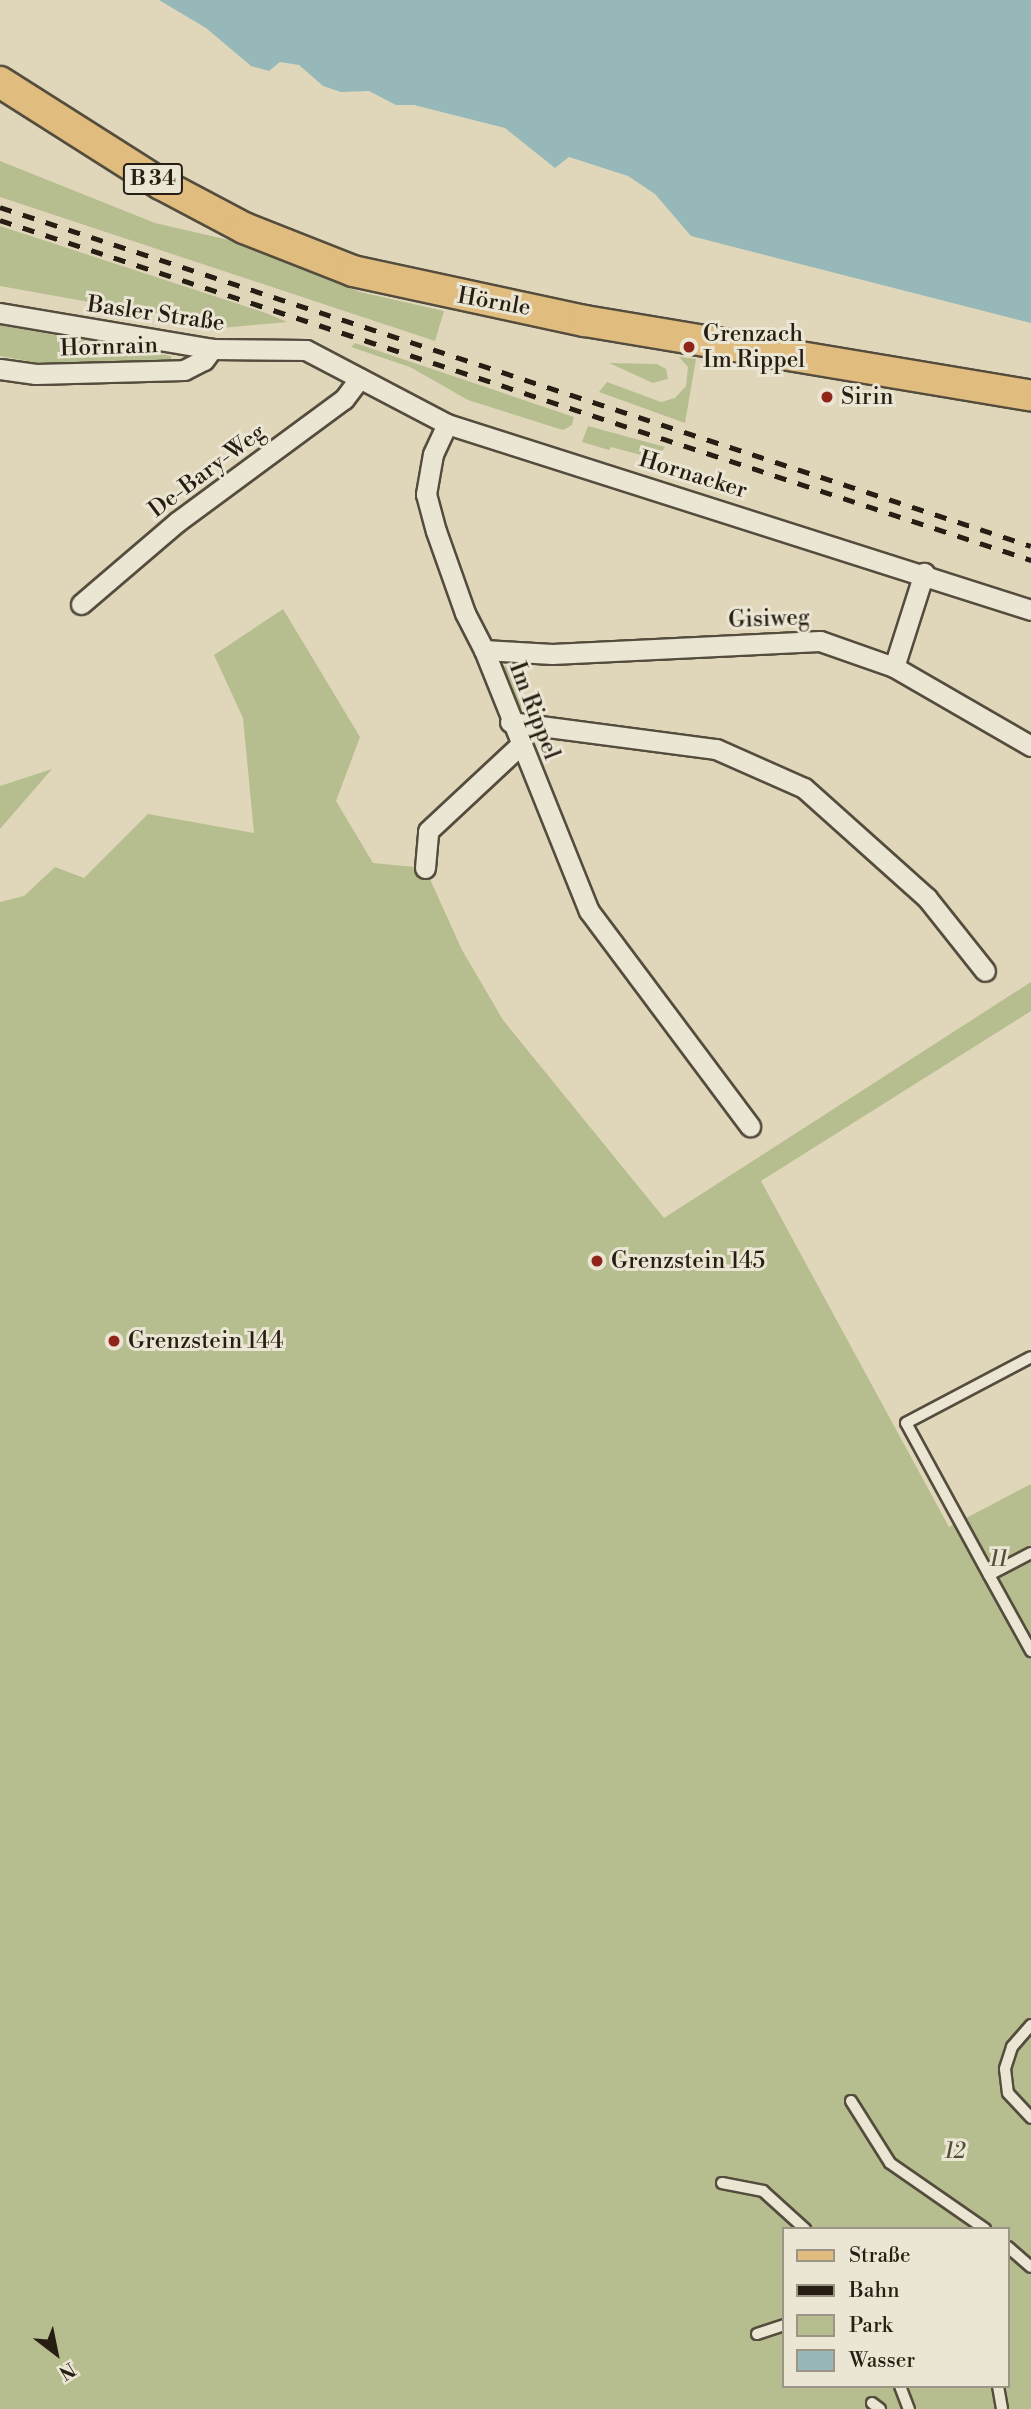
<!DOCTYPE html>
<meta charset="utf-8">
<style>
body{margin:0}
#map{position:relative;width:1031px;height:2409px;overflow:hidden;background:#e0d7bb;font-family:"Libre Bodoni",serif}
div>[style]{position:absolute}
.green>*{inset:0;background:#b6bd8e}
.water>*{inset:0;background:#96b8b8}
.roads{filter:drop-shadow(2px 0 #544c3d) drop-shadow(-2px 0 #544c3d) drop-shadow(0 2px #544c3d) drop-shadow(0 -2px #544c3d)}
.service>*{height:10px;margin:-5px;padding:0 5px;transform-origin:5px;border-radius:5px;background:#ebe5d3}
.minor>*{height:19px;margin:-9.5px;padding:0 9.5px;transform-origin:9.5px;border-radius:9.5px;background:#ebe5d3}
.primary>*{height:30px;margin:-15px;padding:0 15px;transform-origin:15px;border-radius:15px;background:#e0bc7e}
.rail>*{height:5px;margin-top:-2.5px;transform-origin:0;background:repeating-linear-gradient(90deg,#261d13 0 12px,transparent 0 24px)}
.dots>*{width:19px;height:19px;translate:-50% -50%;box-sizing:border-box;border:4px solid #ebe5d3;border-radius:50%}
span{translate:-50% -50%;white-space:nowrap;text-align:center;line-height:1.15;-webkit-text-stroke:6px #ebe5d3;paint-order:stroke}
.shield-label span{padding:2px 5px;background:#ebe5d3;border:2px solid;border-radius:5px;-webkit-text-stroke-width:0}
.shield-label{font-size:21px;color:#261d13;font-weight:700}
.street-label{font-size:23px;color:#261d13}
.poi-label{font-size:23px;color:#261d13}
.left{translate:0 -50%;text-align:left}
.park-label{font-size:23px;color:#514d38;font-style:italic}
.legend{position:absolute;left:782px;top:2227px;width:228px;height:161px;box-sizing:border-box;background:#ebe5d3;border:2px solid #9c9586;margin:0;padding:9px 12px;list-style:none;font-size:21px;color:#261d13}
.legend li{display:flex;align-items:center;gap:14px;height:35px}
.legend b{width:35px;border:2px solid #9c9586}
.north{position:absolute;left:21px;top:2318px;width:70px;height:70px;-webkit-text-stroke:5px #ebe5d3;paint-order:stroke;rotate:148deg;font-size:19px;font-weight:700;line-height:28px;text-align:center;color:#261d13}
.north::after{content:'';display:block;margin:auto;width:24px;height:32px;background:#261d13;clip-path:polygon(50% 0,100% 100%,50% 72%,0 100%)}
</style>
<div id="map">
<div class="green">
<i style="clip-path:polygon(0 161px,155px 223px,242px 243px,360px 292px,444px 311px,435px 341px,0 197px)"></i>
<i style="clip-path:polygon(0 226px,266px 313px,287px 322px,210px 329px,154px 313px,152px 307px,140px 306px,139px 311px,0 286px)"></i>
<i style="clip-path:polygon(0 325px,171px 356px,171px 360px,55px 366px,0 356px)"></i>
<i style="clip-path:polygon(355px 343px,574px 417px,572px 425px,563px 430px,468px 400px,410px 367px,351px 347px)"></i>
<i style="clip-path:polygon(679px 357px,696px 359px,685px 423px,599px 392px,607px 382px,661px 402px,675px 398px,686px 386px,688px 367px)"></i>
<i style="clip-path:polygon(609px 363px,657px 364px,666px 369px,668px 379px,653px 383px)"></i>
<i style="clip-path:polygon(588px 426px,665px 447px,656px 459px,611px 447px,609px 450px,582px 442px)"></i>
<i style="clip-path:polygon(evenodd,283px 609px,360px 737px,336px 801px,373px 863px,425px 868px,462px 950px,503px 1020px,664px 1218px,1031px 982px,1031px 1011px,761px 1181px,949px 1527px,1031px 1484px,1031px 2409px,0 2409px,0 902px,24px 896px,55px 867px,84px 878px,148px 814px,254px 833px,243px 718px,214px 655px,283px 609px,784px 2229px,1008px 2229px,1008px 2386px,784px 2386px,784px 2229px)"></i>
<i style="clip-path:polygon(524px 662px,521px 713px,513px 707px,502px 669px,508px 663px)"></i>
<i style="clip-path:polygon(52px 769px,0 829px,0 786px)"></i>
</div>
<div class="water">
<i style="clip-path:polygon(159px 0,1031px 0,1031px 323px,691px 236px,655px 194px,628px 176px,569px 157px,555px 168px,505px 128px,414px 105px,396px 105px,369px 91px,341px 92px,323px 86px,299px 65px,280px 62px,269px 71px,251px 66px,206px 28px)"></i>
</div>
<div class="roads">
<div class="service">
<i style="left:1031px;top:1553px;width:47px;rotate:152.4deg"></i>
<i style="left:989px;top:1575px;width:87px;rotate:61.1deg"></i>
<i style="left:989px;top:1575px;width:173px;rotate:-118.6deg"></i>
<i style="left:906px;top:1423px;width:141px;rotate:-27.8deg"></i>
<i style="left:1031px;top:2025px;width:29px;rotate:131deg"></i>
<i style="left:1012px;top:2047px;width:23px;rotate:108deg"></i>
<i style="left:1005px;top:2069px;width:24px;rotate:83deg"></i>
<i style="left:1008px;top:2093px;width:34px;rotate:47deg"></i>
<i style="left:851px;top:2101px;width:73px;rotate:57.8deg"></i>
<i style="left:890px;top:2163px;width:116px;rotate:34.8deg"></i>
<i style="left:722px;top:2183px;width:42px;rotate:11deg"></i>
<i style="left:763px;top:2191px;width:57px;rotate:42.1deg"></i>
<i style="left:1008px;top:2247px;width:30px;rotate:41deg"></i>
<i style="left:757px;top:2334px;width:28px;rotate:-18deg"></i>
<i style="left:900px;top:2386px;width:25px;rotate:69deg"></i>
<i style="left:998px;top:2386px;width:23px;rotate:80deg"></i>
<i style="left:872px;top:2403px;width:10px;rotate:37deg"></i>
</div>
<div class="minor">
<i style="left:0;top:313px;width:215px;rotate:9.6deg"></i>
<i style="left:212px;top:349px;width:94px;rotate:0.6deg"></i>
<i style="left:306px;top:350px;width:159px;rotate:27.7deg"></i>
<i style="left:447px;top:424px;width:613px;rotate:17.67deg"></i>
<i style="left:0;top:369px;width:36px;rotate:8deg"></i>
<i style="left:36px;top:374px;width:148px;rotate:-1.5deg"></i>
<i style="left:184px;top:370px;width:22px;rotate:-27deg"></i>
<i style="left:204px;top:360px;width:14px;rotate:-54deg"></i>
<i style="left:447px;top:424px;width:33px;rotate:115deg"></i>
<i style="left:433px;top:454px;width:41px;rotate:99.9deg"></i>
<i style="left:426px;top:494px;width:38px;rotate:75deg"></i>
<i style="left:436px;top:531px;width:87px;rotate:70.5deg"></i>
<i style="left:465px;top:613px;width:42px;rotate:62.8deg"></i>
<i style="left:484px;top:650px;width:281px;rotate:68.1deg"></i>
<i style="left:589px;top:911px;width:269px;rotate:53.2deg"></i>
<i style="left:81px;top:604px;width:126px;rotate:-40.5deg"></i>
<i style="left:177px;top:522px;width:207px;rotate:-36.4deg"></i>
<i style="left:344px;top:399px;width:26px;rotate:-53deg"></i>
<i style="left:484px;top:650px;width:68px;rotate:3.4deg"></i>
<i style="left:552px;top:654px;width:268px;rotate:-2.8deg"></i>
<i style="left:820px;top:641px;width:78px;rotate:19.4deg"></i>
<i style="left:894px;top:667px;width:158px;rotate:30deg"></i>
<i style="left:894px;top:667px;width:99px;rotate:-72.3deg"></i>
<i style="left:510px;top:722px;width:208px;rotate:7.5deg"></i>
<i style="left:716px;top:749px;width:96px;rotate:23.9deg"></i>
<i style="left:804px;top:788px;width:165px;rotate:41.8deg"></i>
<i style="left:927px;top:898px;width:93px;rotate:51.5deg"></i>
<i style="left:425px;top:868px;width:37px;rotate:-85deg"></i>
<i style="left:428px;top:831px;width:125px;rotate:-43deg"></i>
</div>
<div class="primary">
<i style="left:0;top:82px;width:191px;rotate:32.4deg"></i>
<i style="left:161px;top:184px;width:94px;rotate:27.9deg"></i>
<i style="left:244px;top:228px;width:117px;rotate:21.5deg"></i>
<i style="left:353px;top:271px;width:237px;rotate:12.2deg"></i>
<i style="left:585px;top:321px;width:452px;rotate:9.5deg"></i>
</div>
</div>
<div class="rail">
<i style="left:0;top:207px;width:1085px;rotate:18.2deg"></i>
<i style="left:0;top:220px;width:1086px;rotate:18.25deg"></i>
</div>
<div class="dots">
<i style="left:689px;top:347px;background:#8f2418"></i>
<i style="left:827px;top:397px;background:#8f2418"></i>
<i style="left:597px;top:1261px;background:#8f2418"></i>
<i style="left:114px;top:1341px;background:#8f2418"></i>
</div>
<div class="shield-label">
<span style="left:153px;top:179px">B 34</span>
</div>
<div class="street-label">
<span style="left:494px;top:302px;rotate:10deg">Hörnle</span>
<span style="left:156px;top:314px;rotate:8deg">Basler Straße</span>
<span style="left:109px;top:347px;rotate:-2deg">Hornrain</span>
<span style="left:207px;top:471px;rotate:-37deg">De-Bary-Weg</span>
<span style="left:693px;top:475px;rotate:17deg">Hornacker</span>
<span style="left:769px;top:619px;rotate:-2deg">Gisiweg</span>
<span style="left:534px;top:711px;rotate:69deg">Im Rippel</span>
</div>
<div class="poi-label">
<span class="left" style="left:703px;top:347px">Grenzach<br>Im Rippel</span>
<span class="left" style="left:841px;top:397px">Sirin</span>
<span class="left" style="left:611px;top:1261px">Grenzstein 145</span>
<span class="left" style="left:128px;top:1341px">Grenzstein 144</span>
</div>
<div class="park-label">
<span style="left:998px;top:1559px">11</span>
<span style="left:955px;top:2151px">12</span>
</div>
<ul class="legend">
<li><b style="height:9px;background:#e0bc7e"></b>Straße</li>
<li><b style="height:9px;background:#261d13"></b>Bahn</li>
<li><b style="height:19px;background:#b6bd8e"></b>Park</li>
<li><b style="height:19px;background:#96b8b8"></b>Wasser</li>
</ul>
<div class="north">N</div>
</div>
